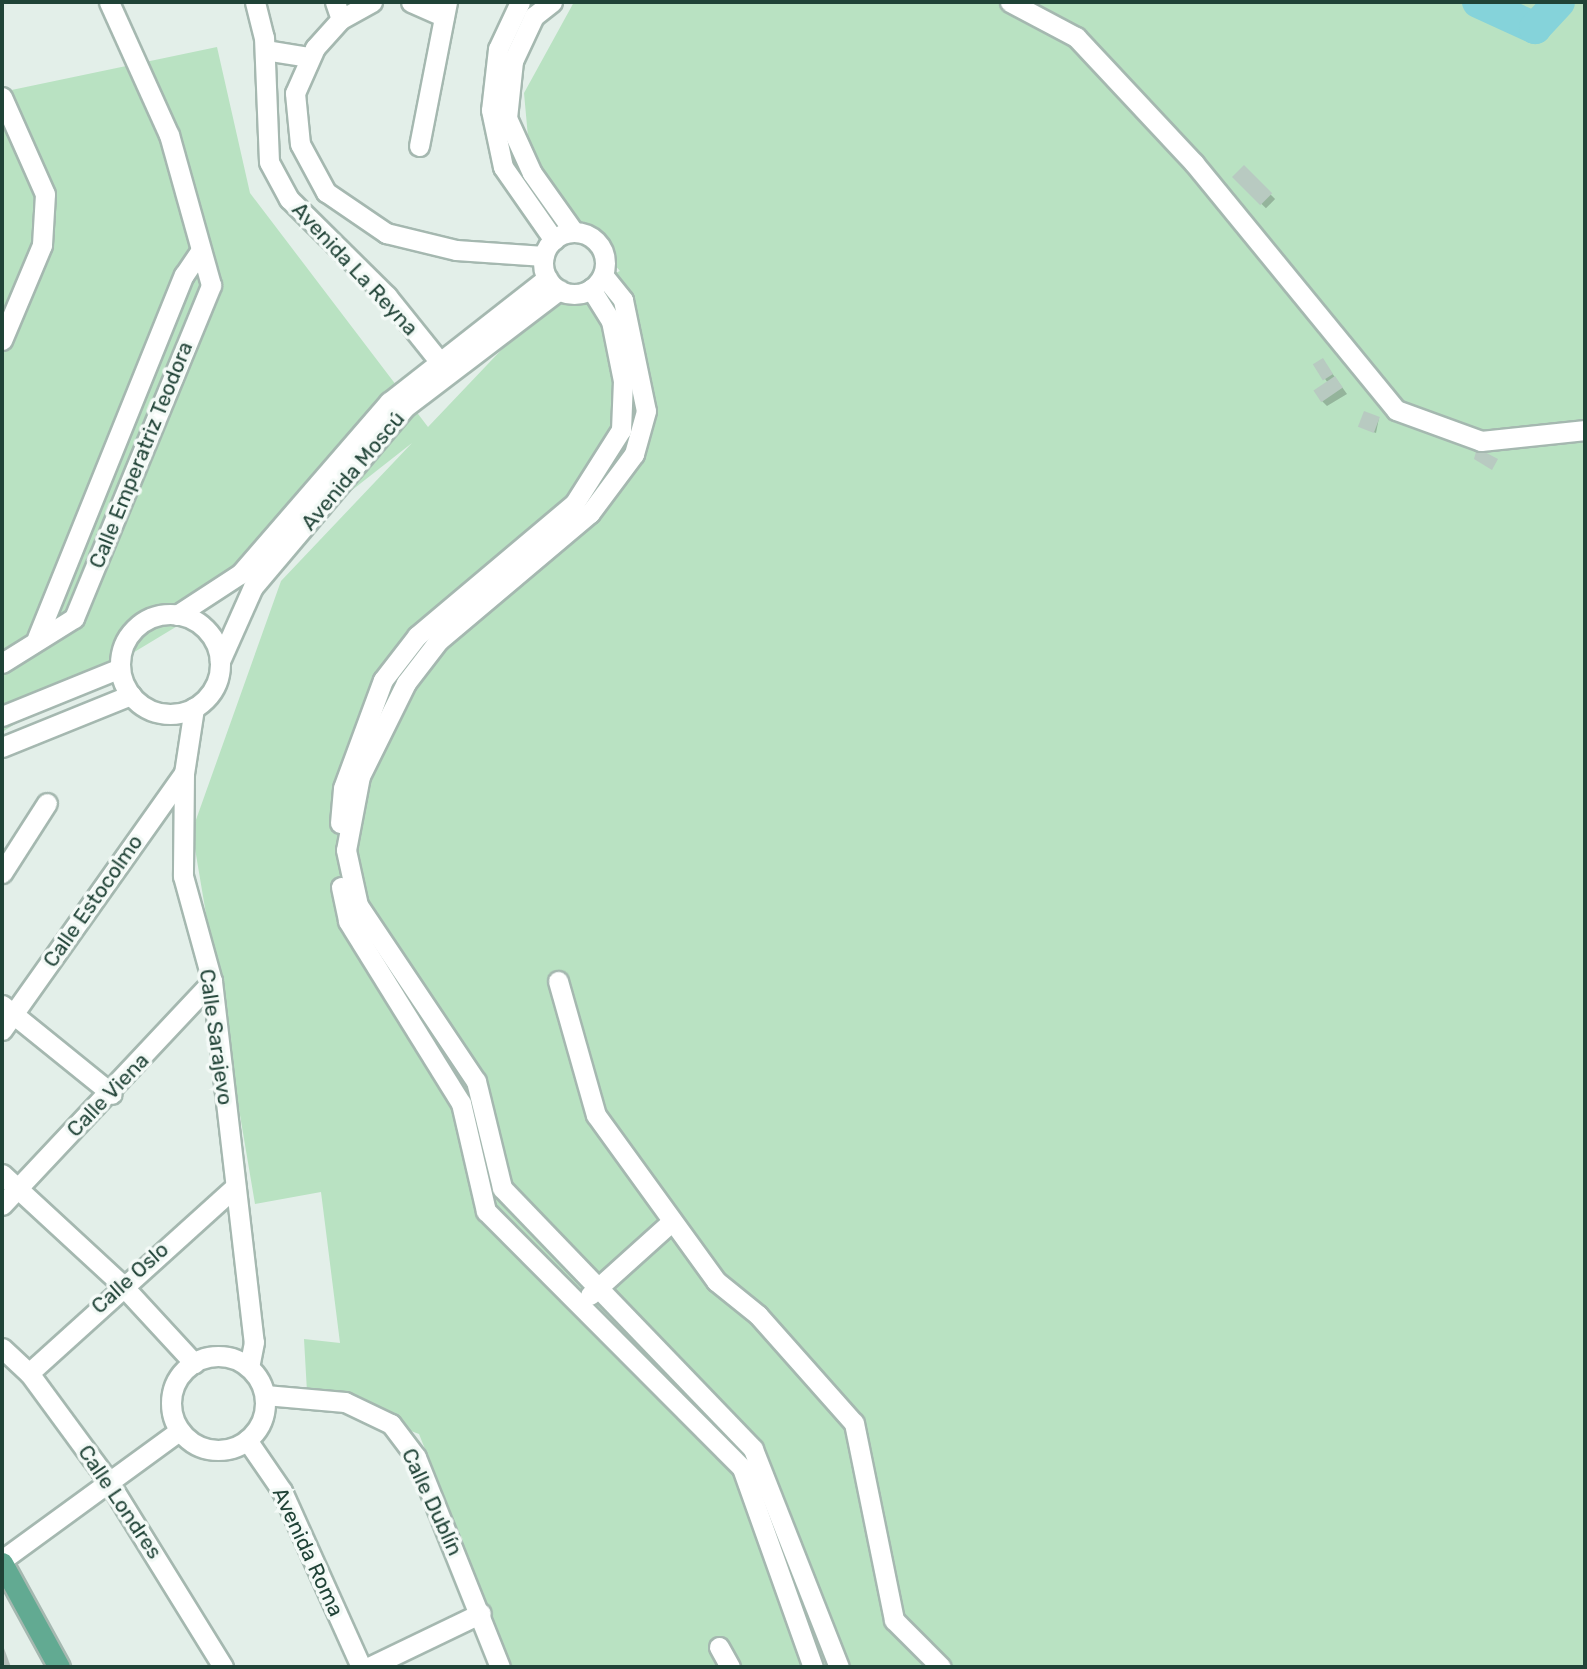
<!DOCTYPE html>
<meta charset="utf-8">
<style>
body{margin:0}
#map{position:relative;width:1587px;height:1669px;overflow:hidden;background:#e3efe9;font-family:Rubik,sans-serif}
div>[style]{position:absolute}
.green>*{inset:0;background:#b9e2c2}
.shadow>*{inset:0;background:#0003;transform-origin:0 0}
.river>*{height:32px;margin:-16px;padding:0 16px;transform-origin:16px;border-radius:16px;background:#85d3da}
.building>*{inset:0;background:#b8cac1;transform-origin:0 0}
.roads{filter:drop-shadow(2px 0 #a5b8b0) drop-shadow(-2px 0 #a5b8b0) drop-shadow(0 2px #a5b8b0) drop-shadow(0 -2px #a5b8b0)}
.minor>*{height:19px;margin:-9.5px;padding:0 9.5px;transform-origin:9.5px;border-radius:9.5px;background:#fff}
.minor>.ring{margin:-9.5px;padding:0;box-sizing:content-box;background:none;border:19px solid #fff;border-radius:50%}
.major>*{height:21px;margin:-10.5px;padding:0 10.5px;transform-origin:10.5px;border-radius:10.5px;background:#62aa92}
span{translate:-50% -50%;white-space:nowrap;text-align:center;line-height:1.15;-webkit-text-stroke:7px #f4faf7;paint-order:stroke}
.street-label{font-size:21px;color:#204337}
.frame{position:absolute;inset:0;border:4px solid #204337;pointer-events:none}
</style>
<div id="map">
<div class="green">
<i style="clip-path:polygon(574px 2px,1585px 2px,1585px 1667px,512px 1667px,419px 1434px,307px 1392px,304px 1339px,340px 1343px,321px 1192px,255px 1204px,192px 831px,281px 581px,412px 443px,184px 622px,2px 732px,2px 92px,217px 47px,250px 193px,428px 427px,546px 303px,620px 271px,531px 170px,524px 93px)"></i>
</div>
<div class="shadow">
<i style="left:1244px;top:168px;width:44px;height:13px;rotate:45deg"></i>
<i style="clip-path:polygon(1324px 362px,1347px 394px,1327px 406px,1322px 401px,1328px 383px,1315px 365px)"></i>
<i style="clip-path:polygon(1379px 418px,1376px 433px,1361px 427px)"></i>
<i style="clip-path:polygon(2px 1643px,11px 1667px,2px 1667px)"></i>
</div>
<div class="river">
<i style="left:1478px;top:2px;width:63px;rotate:24.5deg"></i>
<i style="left:1535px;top:28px;width:35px;rotate:-47deg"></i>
</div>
<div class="building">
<i style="left:1244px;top:165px;width:40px;height:17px;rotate:45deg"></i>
<i style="left:1323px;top:358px;width:19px;height:12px;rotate:58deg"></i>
<i style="left:1335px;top:376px;width:14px;height:26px;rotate:56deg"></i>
<i style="left:1364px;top:411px;width:17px;height:17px;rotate:21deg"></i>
<i style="clip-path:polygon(1477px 448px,1498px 459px,1492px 470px,1474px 459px)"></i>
</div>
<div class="roads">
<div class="minor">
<i style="left:255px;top:2px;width:36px;rotate:76deg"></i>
<i style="left:264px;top:37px;width:125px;rotate:87.7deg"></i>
<i style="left:269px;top:162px;width:42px;rotate:61.6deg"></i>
<i style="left:289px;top:199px;width:138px;rotate:44.7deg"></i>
<i style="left:387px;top:296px;width:83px;rotate:51.3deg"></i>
<i style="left:335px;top:2px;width:18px;rotate:71deg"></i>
<i style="left:372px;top:2px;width:35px;rotate:151deg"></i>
<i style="left:341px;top:19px;width:39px;rotate:132deg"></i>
<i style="left:315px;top:48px;width:49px;rotate:114deg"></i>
<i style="left:295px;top:93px;width:51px;rotate:84.4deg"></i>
<i style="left:300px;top:144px;width:55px;rotate:61.6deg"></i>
<i style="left:326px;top:192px;width:73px;rotate:34.3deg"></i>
<i style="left:386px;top:233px;width:72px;rotate:13.7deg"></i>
<i style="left:456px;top:250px;width:88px;rotate:3.9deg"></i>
<i style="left:411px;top:2px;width:36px;rotate:24deg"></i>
<i style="left:520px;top:2px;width:52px;rotate:115.1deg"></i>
<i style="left:498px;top:49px;width:61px;rotate:96.5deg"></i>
<i style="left:491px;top:110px;width:58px;rotate:78.1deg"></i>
<i style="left:503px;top:167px;width:89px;rotate:55.1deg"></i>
<i style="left:552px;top:2px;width:23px;rotate:142deg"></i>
<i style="left:534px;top:16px;width:50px;rotate:115deg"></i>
<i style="left:513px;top:61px;width:57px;rotate:96deg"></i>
<i style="left:507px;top:118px;width:60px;rotate:65.6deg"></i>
<i style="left:532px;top:173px;width:72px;rotate:54.6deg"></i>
<i style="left:1010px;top:2px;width:75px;rotate:27.9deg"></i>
<i style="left:1076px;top:37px;width:173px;rotate:46.9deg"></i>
<i style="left:1194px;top:163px;width:319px;rotate:50.7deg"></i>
<i style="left:1396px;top:410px;width:90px;rotate:20deg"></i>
<i style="left:1481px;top:441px;width:105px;rotate:-6deg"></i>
<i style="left:265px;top:50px;width:45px;rotate:9deg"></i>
<i style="left:2px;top:97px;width:106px;rotate:66.1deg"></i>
<i style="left:45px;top:194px;width:51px;rotate:93.4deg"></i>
<i style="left:42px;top:245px;width:103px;rotate:112.8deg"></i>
<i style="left:419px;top:146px;width:147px;rotate:-79deg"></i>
<i class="ring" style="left:543px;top:232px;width:43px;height:43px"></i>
<i style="left:603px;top:275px;width:32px;rotate:51deg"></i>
<i style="left:623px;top:300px;width:113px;rotate:78.3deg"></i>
<i style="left:646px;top:411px;width:45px;rotate:105.6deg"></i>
<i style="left:634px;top:454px;width:74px;rotate:126.7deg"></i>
<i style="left:590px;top:513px;width:197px;rotate:139.9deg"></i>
<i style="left:439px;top:640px;width:54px;rotate:127.5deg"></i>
<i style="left:406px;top:683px;width:104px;rotate:116.3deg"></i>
<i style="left:360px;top:776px;width:75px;rotate:100.7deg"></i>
<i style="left:346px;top:850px;width:56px;rotate:77.7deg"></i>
<i style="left:358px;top:905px;width:212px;rotate:56.2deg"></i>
<i style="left:476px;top:1081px;width:110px;rotate:76.3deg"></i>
<i style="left:502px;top:1188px;width:362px;rotate:46.1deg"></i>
<i style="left:753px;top:1449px;width:234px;rotate:68.5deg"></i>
<i class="ring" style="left:120px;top:614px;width:81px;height:81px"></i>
<i style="left:177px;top:615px;width:75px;rotate:-33.1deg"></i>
<i style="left:240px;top:574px;width:228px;rotate:-49.1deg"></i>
<i style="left:389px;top:402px;width:201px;rotate:-38.1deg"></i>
<i style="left:37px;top:638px;width:392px;rotate:-68deg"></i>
<i style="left:184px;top:275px;width:29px;rotate:-56deg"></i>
<i style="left:220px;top:661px;width:81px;rotate:-66deg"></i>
<i style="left:253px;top:587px;width:234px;rotate:-49.8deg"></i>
<i style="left:404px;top:408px;width:195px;rotate:-37.3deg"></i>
<i style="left:2px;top:663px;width:85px;rotate:-32deg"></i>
<i style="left:74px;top:618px;width:360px;rotate:-67.6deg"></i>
<i style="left:211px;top:285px;width:156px;rotate:-105.6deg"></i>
<i style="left:169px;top:135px;width:146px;rotate:-114.3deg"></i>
<i style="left:194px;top:708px;width:66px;rotate:98.7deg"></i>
<i style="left:184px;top:773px;width:103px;rotate:90.6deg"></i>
<i style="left:183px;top:876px;width:109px;rotate:74.6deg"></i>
<i style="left:212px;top:981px;width:363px;rotate:83.4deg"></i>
<i style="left:254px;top:1342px;width:25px;rotate:101deg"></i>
<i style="left:2px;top:716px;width:127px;rotate:-22.1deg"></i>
<i style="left:2px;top:747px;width:139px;rotate:-22deg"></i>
<i style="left:340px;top:823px;width:35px;rotate:-85deg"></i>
<i style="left:343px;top:788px;width:115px;rotate:-69.7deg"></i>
<i style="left:383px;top:680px;width:56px;rotate:-52.3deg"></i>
<i style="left:417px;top:636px;width:205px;rotate:-40.1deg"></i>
<i style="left:574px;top:504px;width:88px;rotate:-57.6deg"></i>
<i style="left:621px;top:430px;width:49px;rotate:-87.7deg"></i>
<i style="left:623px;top:381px;width:61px;rotate:-101.3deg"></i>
<i style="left:611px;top:321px;width:38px;rotate:-122deg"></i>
<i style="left:2px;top:873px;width:83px;rotate:-57.3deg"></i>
<i style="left:341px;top:887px;width:35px;rotate:78deg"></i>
<i style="left:348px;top:921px;width:214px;rotate:58.2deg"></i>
<i style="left:461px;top:1103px;width:111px;rotate:77deg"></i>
<i style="left:486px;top:1211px;width:363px;rotate:45.1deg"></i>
<i style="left:742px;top:1468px;width:211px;rotate:70.4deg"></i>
<i style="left:558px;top:981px;width:139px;rotate:74.2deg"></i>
<i style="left:596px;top:1115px;width:205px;rotate:54.1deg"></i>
<i style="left:716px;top:1281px;width:54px;rotate:39deg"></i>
<i style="left:758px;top:1315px;width:144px;rotate:48.4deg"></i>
<i style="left:854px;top:1423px;width:201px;rotate:78.5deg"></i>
<i style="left:894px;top:1620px;width:66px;rotate:45deg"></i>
<i style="left:2px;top:1005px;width:141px;rotate:39deg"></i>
<i style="left:2px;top:1030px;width:315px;rotate:-54.7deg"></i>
<i style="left:2px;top:1174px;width:162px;rotate:42.7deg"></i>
<i style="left:121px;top:1284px;width:108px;rotate:47.3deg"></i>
<i style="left:2px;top:1205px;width:307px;rotate:-46.8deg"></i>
<i style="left:590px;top:1295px;width:108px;rotate:-42deg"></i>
<i style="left:2px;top:1348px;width:37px;rotate:43deg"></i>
<i style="left:29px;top:1373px;width:132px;rotate:53.7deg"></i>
<i style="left:107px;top:1479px;width:221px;rotate:58.3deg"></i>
<i class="ring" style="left:171px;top:1356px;width:75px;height:75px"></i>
<i style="left:29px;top:1373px;width:278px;rotate:-42.1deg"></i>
<i style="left:265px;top:1395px;width:80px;rotate:5deg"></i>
<i style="left:345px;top:1402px;width:51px;rotate:25.6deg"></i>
<i style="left:391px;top:1424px;width:41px;rotate:52.9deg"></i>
<i style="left:416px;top:1457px;width:226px;rotate:68.2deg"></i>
<i style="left:247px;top:1440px;width:62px;rotate:55.5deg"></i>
<i style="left:282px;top:1491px;width:193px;rotate:65.8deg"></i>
<i style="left:2px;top:1560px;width:220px;rotate:-36.1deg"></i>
<i style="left:719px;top:1647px;width:23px;rotate:61deg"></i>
<i style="left:369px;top:1667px;width:124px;rotate:-25.7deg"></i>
</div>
<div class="major">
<i style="left:2px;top:1563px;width:119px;rotate:61.3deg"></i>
</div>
</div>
<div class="street-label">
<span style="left:355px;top:269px;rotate:47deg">Avenida La Reyna</span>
<span style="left:141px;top:455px;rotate:-68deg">Calle Emperatriz Teodora</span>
<span style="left:353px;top:471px;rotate:-50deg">Avenida Moscú</span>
<span style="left:93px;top:901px;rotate:-55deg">Calle Estocolmo</span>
<span style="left:216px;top:1037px;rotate:82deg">Calle Sarajevo</span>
<span style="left:108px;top:1095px;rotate:-46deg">Calle Viena</span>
<span style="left:130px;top:1278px;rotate:-42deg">Calle Oslo</span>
<span style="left:120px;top:1502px;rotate:56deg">Calle Londres</span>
<span style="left:432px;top:1502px;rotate:65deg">Calle Dublín</span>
<span style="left:308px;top:1552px;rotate:65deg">Avenida Roma</span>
</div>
<div class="frame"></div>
</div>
